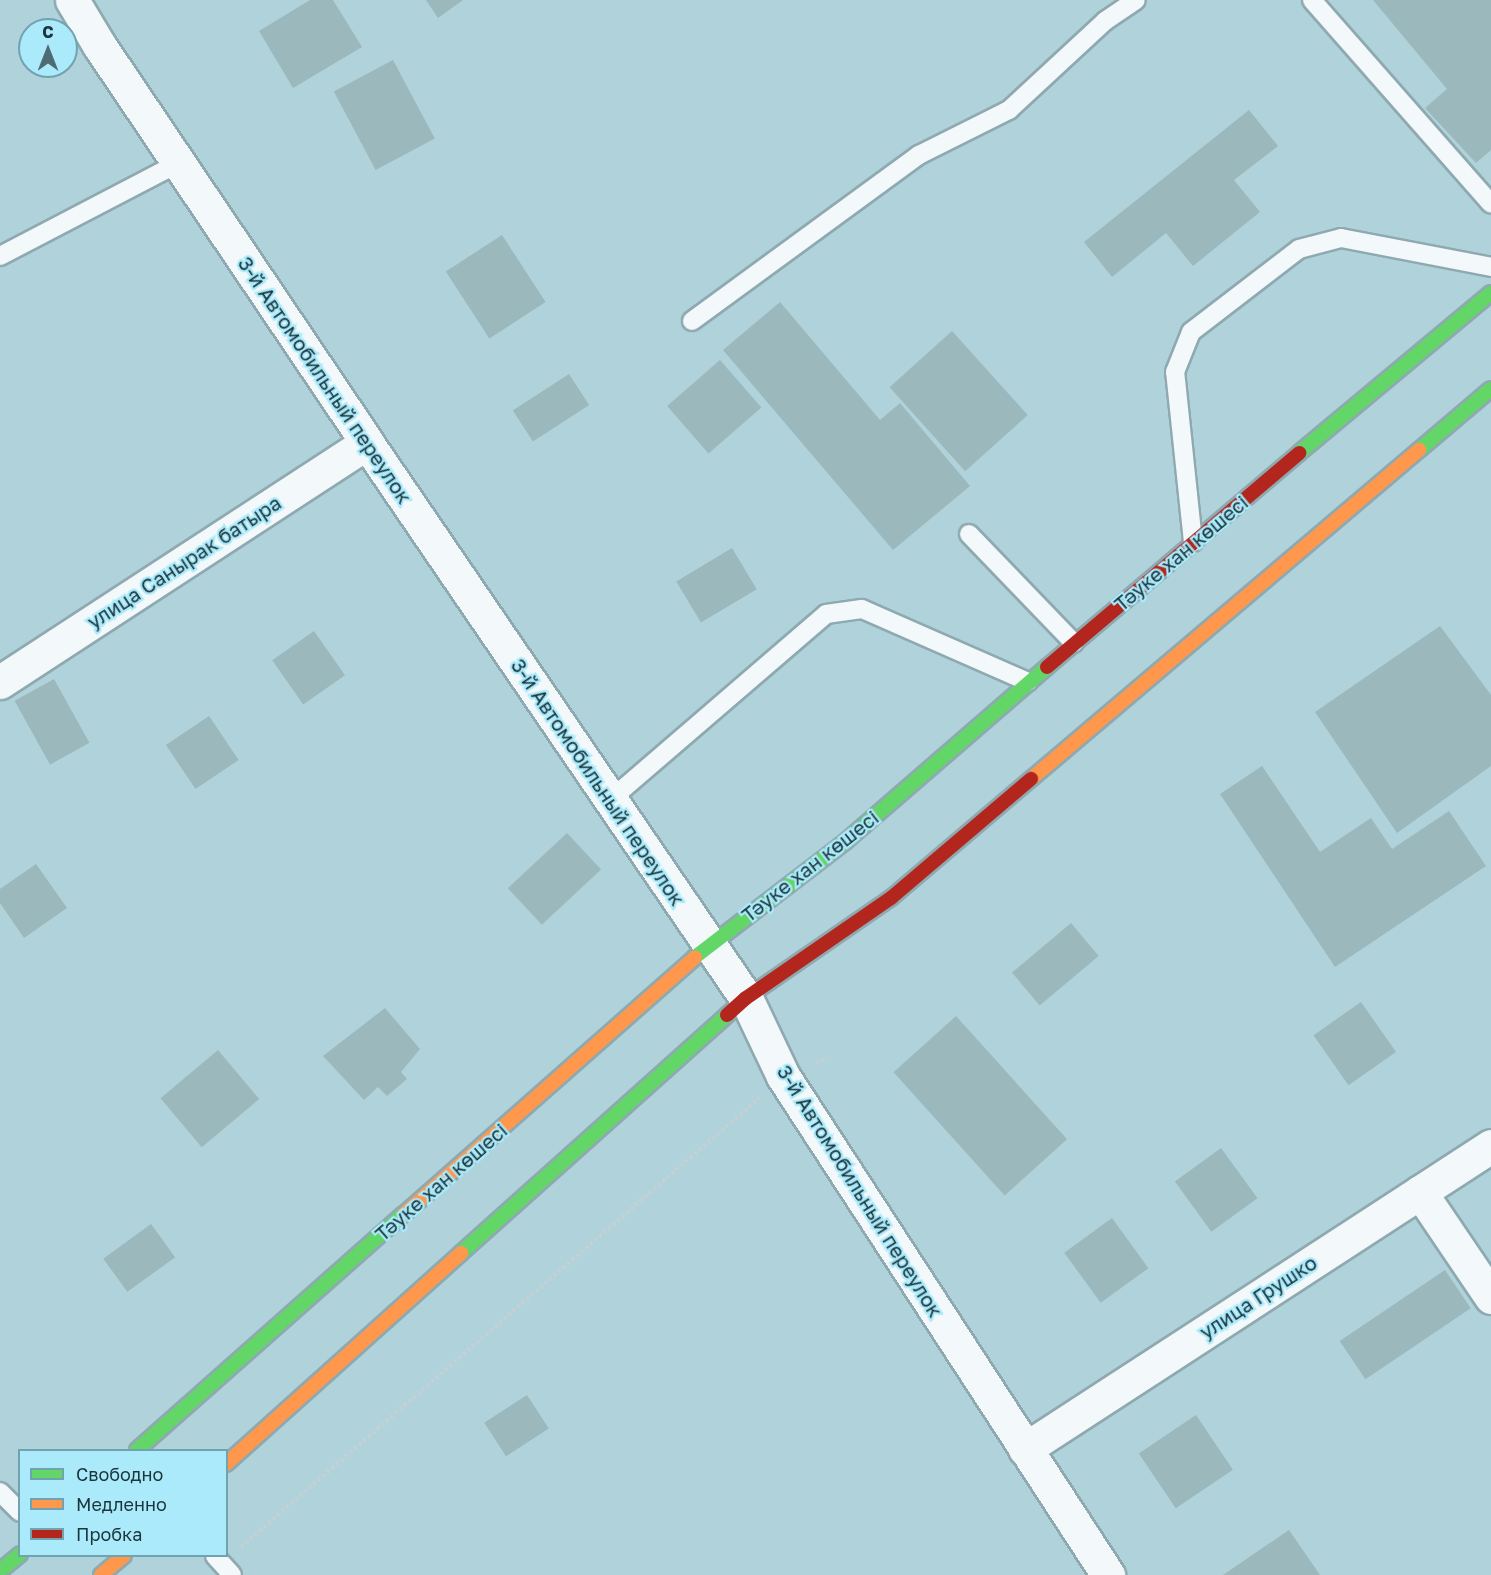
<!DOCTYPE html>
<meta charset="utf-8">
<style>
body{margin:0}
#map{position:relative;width:1491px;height:1575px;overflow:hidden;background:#b0d2db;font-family:"Golos Text",sans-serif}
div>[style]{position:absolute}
.building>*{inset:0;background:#9bb8bc;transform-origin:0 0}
.path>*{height:4px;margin-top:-2px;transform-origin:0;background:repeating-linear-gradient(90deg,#c6d0d3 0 3px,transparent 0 6px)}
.roads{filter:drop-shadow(2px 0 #8ea9b0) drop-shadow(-2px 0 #8ea9b0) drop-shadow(0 2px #8ea9b0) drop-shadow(0 -2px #8ea9b0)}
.lane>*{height:18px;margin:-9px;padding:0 9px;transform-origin:9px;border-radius:9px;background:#f3f8fa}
.street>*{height:33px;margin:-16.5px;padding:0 16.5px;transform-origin:16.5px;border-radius:16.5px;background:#f3f8fa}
.fast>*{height:14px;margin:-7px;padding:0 7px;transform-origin:7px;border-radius:7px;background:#63d668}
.slow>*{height:14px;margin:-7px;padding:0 7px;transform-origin:7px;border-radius:7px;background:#ff974d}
.jam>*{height:14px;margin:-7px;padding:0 7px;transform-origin:7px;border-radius:7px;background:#b3261e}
span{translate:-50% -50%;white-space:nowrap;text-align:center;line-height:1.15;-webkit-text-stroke:4.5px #abeafb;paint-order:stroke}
.street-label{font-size:20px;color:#1b353c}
.legend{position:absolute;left:18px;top:1449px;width:210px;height:108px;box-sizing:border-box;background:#abeafb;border:2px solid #71a2af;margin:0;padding:8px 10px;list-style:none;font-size:18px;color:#1b353c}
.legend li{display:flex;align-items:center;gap:12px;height:30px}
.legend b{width:30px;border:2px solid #71a2af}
.north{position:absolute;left:18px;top:18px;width:60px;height:60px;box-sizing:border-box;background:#abeafb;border:2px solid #71a2af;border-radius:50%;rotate:0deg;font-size:16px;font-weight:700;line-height:24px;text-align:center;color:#1b353c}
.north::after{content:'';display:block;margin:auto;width:21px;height:27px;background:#4f6c74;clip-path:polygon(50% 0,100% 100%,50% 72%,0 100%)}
</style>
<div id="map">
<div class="building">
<i style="clip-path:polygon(310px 0,333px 0,362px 47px,293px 88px,259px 31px)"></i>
<i style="clip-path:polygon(426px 0,463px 0,438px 18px)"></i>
<i style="clip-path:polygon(1373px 0,1491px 0,1491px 150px,1476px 163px,1425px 108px,1447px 89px)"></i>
<i style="left:393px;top:60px;width:89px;height:67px;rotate:62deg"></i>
<i style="clip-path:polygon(1249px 110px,1278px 146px,1234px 180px,1260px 212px,1193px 266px,1166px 233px,1112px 277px,1084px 242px)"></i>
<i style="left:502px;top:235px;width:80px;height:67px;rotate:57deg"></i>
<i style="clip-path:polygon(780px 302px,880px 420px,900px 403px,970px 486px,893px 550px,723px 350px)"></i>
<i style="left:952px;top:331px;width:113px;height:84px;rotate:48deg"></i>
<i style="left:720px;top:360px;width:63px;height:70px;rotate:49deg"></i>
<i style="left:569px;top:374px;width:37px;height:67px;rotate:57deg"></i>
<i style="left:732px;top:548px;width:48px;height:65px;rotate:59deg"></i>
<i style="clip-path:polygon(1440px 626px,1491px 695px,1491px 766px,1397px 833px,1315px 712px)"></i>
<i style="left:314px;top:631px;width:54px;height:51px;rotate:55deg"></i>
<i style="left:54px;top:679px;width:73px;height:45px;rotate:61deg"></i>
<i style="left:209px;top:716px;width:53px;height:52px;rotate:56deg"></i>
<i style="clip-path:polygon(1262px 766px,1320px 852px,1371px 818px,1392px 849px,1449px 811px,1486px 866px,1335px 967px,1220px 794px)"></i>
<i style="left:567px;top:833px;width:50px;height:81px;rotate:47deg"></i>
<i style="clip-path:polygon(36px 864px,67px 908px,24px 938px,0 903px,0 889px)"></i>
<i style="left:1071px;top:923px;width:43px;height:77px;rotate:50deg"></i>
<i style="left:1361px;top:1002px;width:61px;height:58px;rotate:55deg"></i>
<i style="clip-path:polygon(385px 1008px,420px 1049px,401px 1072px,407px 1079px,387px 1096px,378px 1087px,364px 1100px,323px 1056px)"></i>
<i style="left:956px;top:1016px;width:166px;height:84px;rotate:48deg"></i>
<i style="left:218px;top:1050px;width:64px;height:75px;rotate:50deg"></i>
<i style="left:1221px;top:1148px;width:62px;height:57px;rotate:54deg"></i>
<i style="left:1112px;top:1218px;width:62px;height:59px;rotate:54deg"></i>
<i style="left:151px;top:1224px;width:41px;height:59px;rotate:54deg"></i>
<i style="left:1445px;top:1270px;width:46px;height:127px;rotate:56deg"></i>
<i style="left:527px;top:1395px;width:40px;height:51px;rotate:57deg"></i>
<i style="left:1196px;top:1415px;width:66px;height:69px;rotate:56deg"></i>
<i style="clip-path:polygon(1289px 1530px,1320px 1575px,1223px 1575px)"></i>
</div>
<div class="path">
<i style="left:816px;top:1063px;width:13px;rotate:-23deg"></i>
<i style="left:241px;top:1547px;width:686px;rotate:-40.92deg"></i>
</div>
<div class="roads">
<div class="lane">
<i style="left:1312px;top:0;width:271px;rotate:48.7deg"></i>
<i style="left:0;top:256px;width:202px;rotate:-27.5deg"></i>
<i style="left:692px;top:321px;width:281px;rotate:-36.2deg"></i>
<i style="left:919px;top:155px;width:101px;rotate:-26.6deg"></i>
<i style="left:1009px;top:110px;width:131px;rotate:-42.8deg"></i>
<i style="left:1105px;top:21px;width:37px;rotate:-34deg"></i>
<i style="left:969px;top:534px;width:151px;rotate:46.1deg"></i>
<i style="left:1193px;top:542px;width:171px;rotate:-96deg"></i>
<i style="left:1175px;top:372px;width:43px;rotate:-68.2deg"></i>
<i style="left:1191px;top:332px;width:136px;rotate:-37.5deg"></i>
<i style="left:1299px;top:249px;width:43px;rotate:-14.7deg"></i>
<i style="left:1341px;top:238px;width:153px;rotate:10.9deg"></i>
<i style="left:610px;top:800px;width:285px;rotate:-40.7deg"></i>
<i style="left:826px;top:614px;width:36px;rotate:-8deg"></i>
<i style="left:862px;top:609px;width:181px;rotate:23.7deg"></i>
<i style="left:0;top:1492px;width:28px;rotate:45deg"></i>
<i style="left:215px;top:1556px;width:25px;rotate:48deg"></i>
</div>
<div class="street">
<i style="left:72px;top:0;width:52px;rotate:59deg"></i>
<i style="left:99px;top:45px;width:480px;rotate:56deg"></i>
<i style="left:367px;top:443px;width:672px;rotate:55.67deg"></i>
<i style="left:746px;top:998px;width:86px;rotate:64.6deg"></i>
<i style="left:783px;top:1076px;width:596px;rotate:56.92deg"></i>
<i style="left:0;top:682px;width:438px;rotate:-33.1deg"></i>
<i style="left:1420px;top:1192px;width:127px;rotate:55.9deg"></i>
<i style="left:1025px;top:1449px;width:556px;rotate:-33.03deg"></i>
</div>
<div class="fast">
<i style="left:1419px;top:450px;width:94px;rotate:-40.3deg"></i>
<i style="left:1299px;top:453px;width:250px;rotate:-39.8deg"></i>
<i style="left:695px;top:957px;width:189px;rotate:-37.5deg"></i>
<i style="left:845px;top:842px;width:267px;rotate:-40.9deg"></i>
<i style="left:461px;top:1253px;width:357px;rotate:-41.8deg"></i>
<i style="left:137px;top:1450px;width:356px;rotate:-41.5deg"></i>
<i style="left:0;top:1571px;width:26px;rotate:-40deg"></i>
</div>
<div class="slow">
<i style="left:1031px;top:779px;width:509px;rotate:-40.3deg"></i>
<i style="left:404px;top:1214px;width:388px;rotate:-41.4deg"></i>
<i style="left:226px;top:1464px;width:316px;rotate:-41.9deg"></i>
<i style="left:101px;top:1575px;width:30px;rotate:-40deg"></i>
</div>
<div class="jam">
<i style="left:1047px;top:667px;width:331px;rotate:-40.3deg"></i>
<i style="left:727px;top:1015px;width:25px;rotate:-42deg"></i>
<i style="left:746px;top:998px;width:176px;rotate:-34.6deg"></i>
<i style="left:891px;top:898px;width:184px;rotate:-40.4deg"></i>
</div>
</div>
<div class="street-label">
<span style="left:325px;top:380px;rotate:56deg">3-й Автомобильный переулок</span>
<span style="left:1181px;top:553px;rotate:-40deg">Тәуке хан көшесі</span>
<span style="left:184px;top:562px;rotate:-33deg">улица Санырак батыра</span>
<span style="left:598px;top:782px;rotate:56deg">3-й Автомобильный переулок</span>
<span style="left:810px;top:866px;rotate:-38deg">Тәуке хан көшесі</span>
<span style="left:441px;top:1182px;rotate:-41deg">Тәуке хан көшесі</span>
<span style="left:860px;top:1191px;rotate:58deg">3-й Автомобильный переулок</span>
<span style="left:1258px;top:1297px;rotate:-33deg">улица Грушко</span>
</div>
<ul class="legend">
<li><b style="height:8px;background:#63d668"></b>Свободно</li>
<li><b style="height:8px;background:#ff974d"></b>Медленно</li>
<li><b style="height:8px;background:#b3261e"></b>Пробка</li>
</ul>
<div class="north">С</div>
</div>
